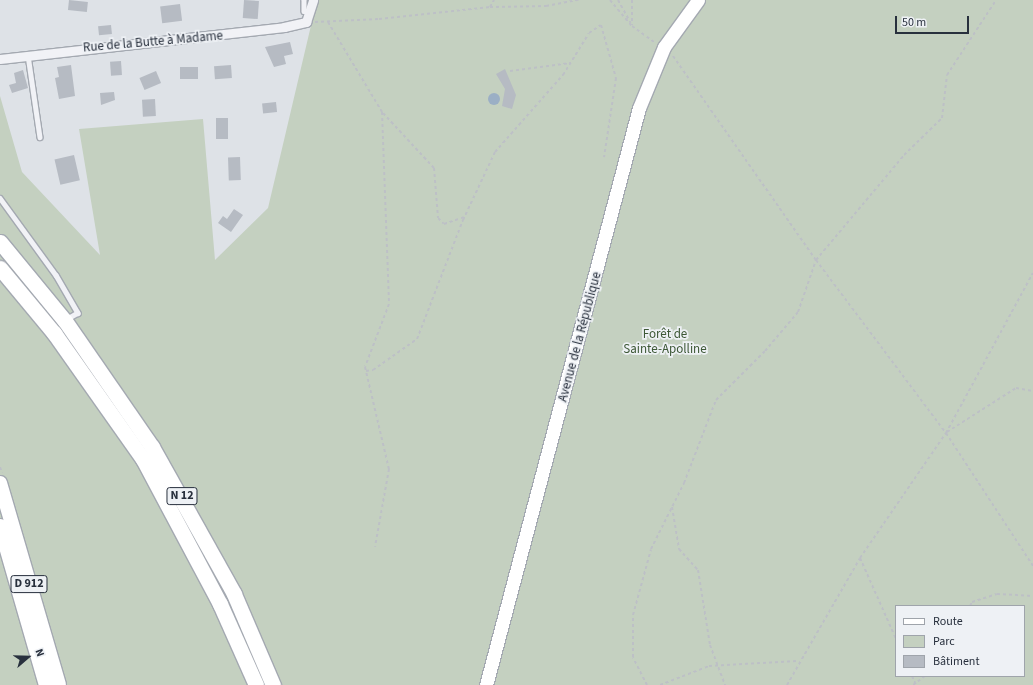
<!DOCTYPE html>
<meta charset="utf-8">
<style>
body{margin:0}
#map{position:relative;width:1033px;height:685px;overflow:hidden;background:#dee2e7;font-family:"Source Sans 3",sans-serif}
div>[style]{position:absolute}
.green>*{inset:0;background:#c4d0c0}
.water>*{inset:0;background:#9bafc5}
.round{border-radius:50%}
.building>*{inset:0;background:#b6bbc3;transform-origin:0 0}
.path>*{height:2px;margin-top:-1px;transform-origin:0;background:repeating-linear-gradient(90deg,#bdc0c6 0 3px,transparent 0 6px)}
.roads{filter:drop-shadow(1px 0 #a4a9b1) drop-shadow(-1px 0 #a4a9b1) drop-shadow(0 1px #a4a9b1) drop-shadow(0 -1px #a4a9b1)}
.service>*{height:4.5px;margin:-2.25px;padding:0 2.25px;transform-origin:2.25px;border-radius:2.25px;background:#f1f2f6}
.minor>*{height:9px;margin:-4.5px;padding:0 4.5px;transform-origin:4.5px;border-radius:4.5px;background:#f1f2f6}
.secondary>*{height:13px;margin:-6.5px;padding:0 6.5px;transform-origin:6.5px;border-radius:6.5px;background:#fff}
.primary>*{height:14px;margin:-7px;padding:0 7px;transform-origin:7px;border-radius:7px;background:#fff}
.trunk>*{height:15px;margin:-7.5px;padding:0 7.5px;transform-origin:7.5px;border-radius:7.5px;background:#fff}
span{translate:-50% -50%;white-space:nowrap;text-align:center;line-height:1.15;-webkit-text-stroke:3.5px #eef1f5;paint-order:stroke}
.shield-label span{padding:1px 3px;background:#eef1f5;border:1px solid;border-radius:3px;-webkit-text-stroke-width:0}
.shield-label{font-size:12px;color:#28303d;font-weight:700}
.street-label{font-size:13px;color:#28303d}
.park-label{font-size:13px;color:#3d5836}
.legend{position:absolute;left:895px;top:605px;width:130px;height:72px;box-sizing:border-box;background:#eef1f5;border:1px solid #9fa4ab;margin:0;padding:5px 7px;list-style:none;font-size:12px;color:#28303d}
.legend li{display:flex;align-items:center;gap:8px;height:20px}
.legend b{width:20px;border:1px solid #9fa4ab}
.north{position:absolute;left:8px;top:637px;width:40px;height:40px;-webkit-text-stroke:3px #eef1f5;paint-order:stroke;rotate:70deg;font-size:11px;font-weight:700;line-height:16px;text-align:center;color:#28303d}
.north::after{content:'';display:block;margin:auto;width:14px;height:18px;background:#28303d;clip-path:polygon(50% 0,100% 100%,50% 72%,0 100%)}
.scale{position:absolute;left:895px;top:16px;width:74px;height:18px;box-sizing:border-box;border:2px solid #28303d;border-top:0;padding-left:5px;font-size:12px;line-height:14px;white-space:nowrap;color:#28303d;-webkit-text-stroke:3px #eef1f5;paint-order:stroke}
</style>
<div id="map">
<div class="green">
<i style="clip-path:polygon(evenodd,317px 0,1033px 0,1033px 685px,0 685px,0 96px,22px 172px,100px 255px,79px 129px,203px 119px,215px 260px,268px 208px,317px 0,896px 606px,1024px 606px,1024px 676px,896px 676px,896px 606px)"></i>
</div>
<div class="water">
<i class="round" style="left:488px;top:93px;width:12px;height:12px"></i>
</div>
<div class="building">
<i style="left:69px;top:0;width:19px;height:10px;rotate:6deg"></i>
<i style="left:244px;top:0;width:15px;height:18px;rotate:4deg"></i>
<i style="left:180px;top:4px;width:17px;height:20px;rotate:83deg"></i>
<i style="left:111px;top:25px;width:9px;height:13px;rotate:84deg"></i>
<i style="clip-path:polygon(290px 42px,293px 54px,284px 56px,286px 64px,274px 67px,265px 47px)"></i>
<i style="left:121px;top:61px;width:14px;height:11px;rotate:86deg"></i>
<i style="clip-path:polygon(71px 65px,75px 96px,59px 99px,55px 78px,59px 77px,57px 67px)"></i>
<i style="left:231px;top:65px;width:13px;height:17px;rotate:86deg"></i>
<i style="left:180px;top:67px;width:18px;height:12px"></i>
<i style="clip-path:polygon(505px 69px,516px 95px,512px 109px,502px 106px,505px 89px,496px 74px)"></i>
<i style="clip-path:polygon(23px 70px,28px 88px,12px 93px,9px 85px,16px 83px,14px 73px)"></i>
<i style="left:156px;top:71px;width:13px;height:18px;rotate:67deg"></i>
<i style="clip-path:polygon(114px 92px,115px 100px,101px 105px,100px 93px)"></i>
<i style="left:155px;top:99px;width:17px;height:13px;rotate:87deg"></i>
<i style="left:276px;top:102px;width:10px;height:14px;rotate:84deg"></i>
<i style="left:216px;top:118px;width:12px;height:21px"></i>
<i style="left:74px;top:155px;width:26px;height:20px;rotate:77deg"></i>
<i style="left:240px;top:157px;width:23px;height:12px;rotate:88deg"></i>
<i style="clip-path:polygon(234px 209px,243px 215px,231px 232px,218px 223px,223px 216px,227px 219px)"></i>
</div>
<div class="path">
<i style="left:610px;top:0;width:34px;rotate:50deg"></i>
<i style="left:632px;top:26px;width:29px;rotate:36deg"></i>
<i style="left:618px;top:0;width:26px;rotate:61deg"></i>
<i style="left:632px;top:0;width:25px;rotate:90deg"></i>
<i style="left:490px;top:7px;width:8px;rotate:-60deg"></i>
<i style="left:315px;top:22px;width:64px;rotate:-2.7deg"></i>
<i style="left:379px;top:19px;width:112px;rotate:-6.2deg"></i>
<i style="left:490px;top:7px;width:56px;rotate:-1deg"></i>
<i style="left:546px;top:6px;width:33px;rotate:-11deg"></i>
<i style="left:328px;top:22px;width:105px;rotate:59deg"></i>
<i style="left:382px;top:112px;width:192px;rotate:87.9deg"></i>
<i style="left:389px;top:304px;width:67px;rotate:110.9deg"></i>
<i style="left:365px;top:367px;width:105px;rotate:76.8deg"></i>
<i style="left:389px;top:469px;width:79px;rotate:100.2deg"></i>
<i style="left:673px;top:56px;width:249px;rotate:55deg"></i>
<i style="left:816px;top:260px;width:216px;rotate:53.1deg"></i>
<i style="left:946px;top:433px;width:159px;rotate:56.8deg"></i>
<i style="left:510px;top:71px;width:61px;rotate:-7.6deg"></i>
<i style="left:383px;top:113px;width:75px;rotate:47.2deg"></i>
<i style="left:434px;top:168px;width:50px;rotate:85.4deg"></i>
<i style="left:438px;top:218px;width:8px;rotate:45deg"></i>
<i style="left:444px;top:224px;width:21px;rotate:-19deg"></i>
<i style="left:366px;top:371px;width:7px;rotate:-8deg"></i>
<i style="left:373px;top:370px;width:54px;rotate:-35.2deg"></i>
<i style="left:417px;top:339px;width:128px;rotate:-68.9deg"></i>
<i style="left:463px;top:220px;width:75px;rotate:-64.8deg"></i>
<i style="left:495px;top:152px;width:103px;rotate:-48.6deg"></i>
<i style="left:563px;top:75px;width:49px;rotate:-58.2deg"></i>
<i style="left:589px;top:33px;width:14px;rotate:-34deg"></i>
<i style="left:601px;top:25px;width:55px;rotate:74.2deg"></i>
<i style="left:616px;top:78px;width:80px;rotate:98.6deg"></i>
<i style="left:947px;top:432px;width:82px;rotate:-32.5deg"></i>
<i style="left:1016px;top:388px;width:17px;rotate:10deg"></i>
<i style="left:0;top:467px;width:6px;rotate:72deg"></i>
<i style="left:672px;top:507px;width:43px;rotate:80.5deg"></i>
<i style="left:679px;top:549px;width:28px;rotate:48deg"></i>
<i style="left:698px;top:570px;width:76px;rotate:80.9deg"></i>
<i style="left:710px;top:645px;width:43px;rotate:69.4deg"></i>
<i style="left:860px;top:558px;width:89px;rotate:66deg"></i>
<i style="left:970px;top:606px;width:4px;rotate:-63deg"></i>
<i style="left:972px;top:602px;width:26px;rotate:-18deg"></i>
<i style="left:997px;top:594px;width:36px;rotate:3deg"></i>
<i style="left:912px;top:676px;width:10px;rotate:66deg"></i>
<i style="left:647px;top:685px;width:31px;rotate:-117deg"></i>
<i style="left:633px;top:657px;width:42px;rotate:-90deg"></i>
<i style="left:633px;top:615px;width:68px;rotate:-74.7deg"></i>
<i style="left:651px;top:549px;width:74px;rotate:-63.4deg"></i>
<i style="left:684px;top:483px;width:89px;rotate:-68.9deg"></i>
<i style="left:716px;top:400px;width:69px;rotate:-45deg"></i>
<i style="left:765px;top:351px;width:51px;rotate:-49.8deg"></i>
<i style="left:798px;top:312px;width:55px;rotate:-70.9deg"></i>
<i style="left:816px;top:260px;width:137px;rotate:-50deg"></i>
<i style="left:904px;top:155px;width:53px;rotate:-44.2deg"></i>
<i style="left:942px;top:118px;width:43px;rotate:-83.4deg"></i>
<i style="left:947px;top:75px;width:90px;rotate:-56.8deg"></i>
<i style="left:660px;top:685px;width:53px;rotate:-21.2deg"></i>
<i style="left:709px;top:666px;width:88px;rotate:-3.3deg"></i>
<i style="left:787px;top:685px;width:146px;rotate:-60.1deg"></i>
<i style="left:860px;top:558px;width:152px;rotate:-55.5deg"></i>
<i style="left:946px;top:433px;width:182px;rotate:-61.5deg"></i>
<i style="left:913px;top:685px;width:15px;rotate:-37deg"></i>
</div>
<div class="roads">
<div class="service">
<i style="left:304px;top:0;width:11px;rotate:90deg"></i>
<i style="left:304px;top:11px;width:5px;rotate:11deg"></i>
<i style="left:28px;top:55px;width:83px;rotate:81.7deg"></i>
<i style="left:0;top:198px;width:95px;rotate:54deg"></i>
<i style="left:56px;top:275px;width:44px;rotate:59.9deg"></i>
<i style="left:78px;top:313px;width:14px;rotate:150deg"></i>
</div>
<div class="minor">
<i style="left:0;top:59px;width:286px;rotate:-6.4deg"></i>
<i style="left:284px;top:27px;width:23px;rotate:-13deg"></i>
<i style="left:306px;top:22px;width:23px;rotate:-72deg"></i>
</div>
<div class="secondary">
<i style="left:486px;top:685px;width:597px;rotate:-75.15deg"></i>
<i style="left:639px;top:108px;width:66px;rotate:-67.7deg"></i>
<i style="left:664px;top:47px;width:58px;rotate:-54.1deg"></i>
</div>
<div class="primary">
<i style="left:0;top:483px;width:210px;rotate:73.7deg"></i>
<i style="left:0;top:526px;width:166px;rotate:73.9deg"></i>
</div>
<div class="trunk">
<i style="left:0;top:242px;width:102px;rotate:50.6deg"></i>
<i style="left:65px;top:321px;width:153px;rotate:55.4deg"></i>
<i style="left:152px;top:447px;width:168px;rotate:60.8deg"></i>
<i style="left:234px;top:594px;width:99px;rotate:66.8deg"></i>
<i style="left:0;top:268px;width:85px;rotate:50.3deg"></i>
<i style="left:54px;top:333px;width:154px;rotate:54.8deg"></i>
<i style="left:143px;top:459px;width:164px;rotate:62deg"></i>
<i style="left:220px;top:604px;width:89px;rotate:66deg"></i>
</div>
</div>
<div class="shield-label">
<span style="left:182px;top:496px">N 12</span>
<span style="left:29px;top:584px">D 912</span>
</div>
<div class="street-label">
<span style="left:153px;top:42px;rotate:-5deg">Rue de la Butte à Madame</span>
<span style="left:580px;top:337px;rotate:-75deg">Avenue de la République</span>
</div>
<div class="park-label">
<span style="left:665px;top:342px">Forêt de<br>Sainte-Apolline</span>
</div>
<ul class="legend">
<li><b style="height:5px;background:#fff"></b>Route</li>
<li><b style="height:11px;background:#c4d0c0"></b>Parc</li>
<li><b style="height:11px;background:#b6bbc3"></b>Bâtiment</li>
</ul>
<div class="north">N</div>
<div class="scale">50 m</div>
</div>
